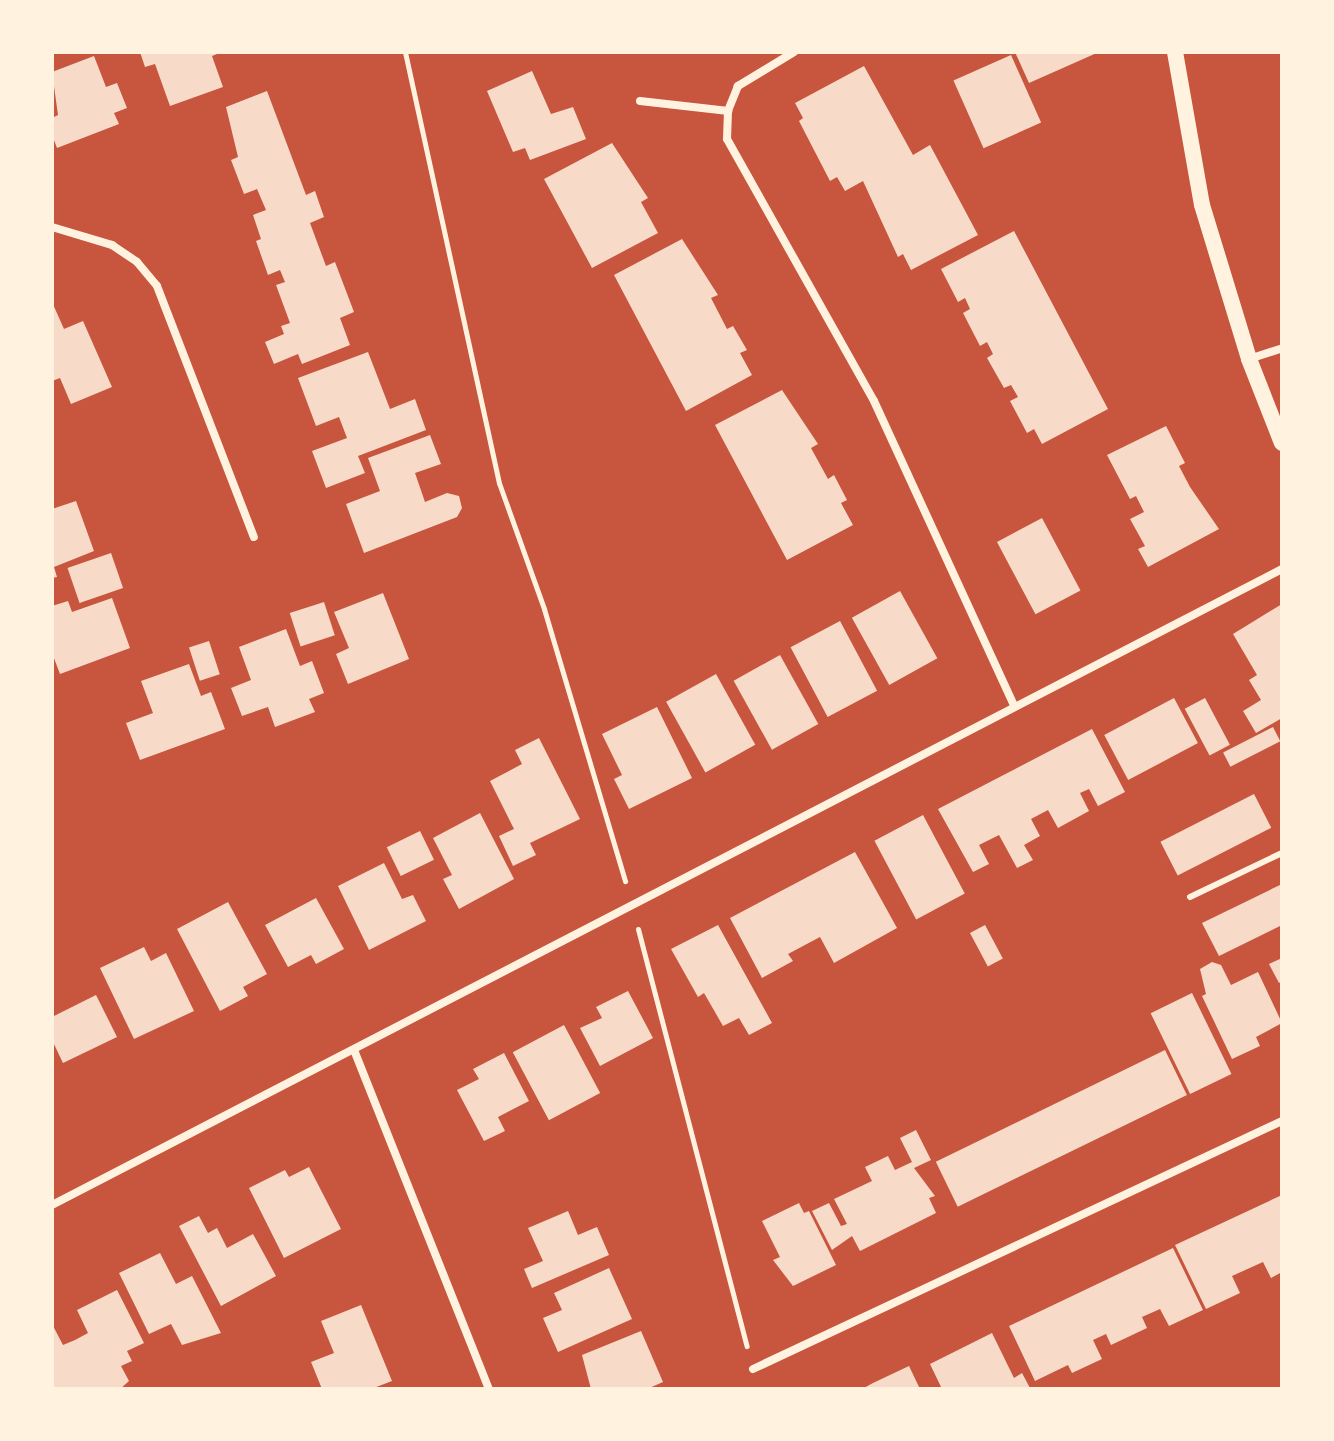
<!DOCTYPE html>
<style>
body{margin:0}
#map{position:relative;width:1334px;height:1441px;overflow:hidden;background:#c8553d;font-family:Ubuntu,sans-serif}
div>[style]{position:absolute}
.building>*{inset:0;background:#f7dbc8;transform-origin:0 0}
.path>*{height:5px;margin:-2.5px;padding:0 2.5px;transform-origin:2.5px;border-radius:2.5px;background:#fff3e0}
.service>*{height:6px;margin:-3px;padding:0 3px;transform-origin:3px;border-radius:3px;background:#fff3e0}
.minor>*{height:8px;margin:-4px;padding:0 4px;transform-origin:4px;border-radius:4px;background:#fff3e0}
.secondary>*{height:16px;margin:-8px;padding:0 8px;transform-origin:8px;border-radius:8px;background:#fff3e0}
span{translate:-50% -50%;white-space:nowrap;text-align:center;line-height:1.15;-webkit-text-stroke:7px #fff3e0;paint-order:stroke}
.frame{position:absolute;inset:0;border:54px solid #fff3e0;pointer-events:none}
</style>
<div id="map">
<div class="building">
<i style="clip-path:polygon(140px 52px,222px 52px,212px 56px,223px 87px,170px 106px,155px 64px,145px 67px)"></i>
<i style="clip-path:polygon(1015px 52px,1099px 52px,1029px 83px)"></i>
<i style="left:1011px;top:55px;width:74px;height:63px;rotate:66deg"></i>
<i style="clip-path:polygon(94px 56px,106px 87px,117px 83px,127px 108px,114px 113px,119px 124px,57px 148px,52px 135px,52px 118px,58px 115px,52px 72px)"></i>
<i style="clip-path:polygon(864px 66px,913px 155px,930px 145px,978px 235px,911px 270px,903px 254px,898px 257px,863px 181px,845px 191px,837px 177px,830px 181px,799px 121px,803px 118px,795px 103px)"></i>
<i style="clip-path:polygon(532px 71px,551px 114px,573px 107px,586px 139px,530px 160px,525px 148px,513px 152px,487px 91px)"></i>
<i style="clip-path:polygon(267px 91px,306px 195px,315px 191px,324px 217px,310px 223px,326px 266px,335px 262px,354px 312px,340px 318px,350px 345px,302px 364px,298px 354px,274px 364px,265px 342px,284px 334px,281px 326px,290px 323px,276px 285px,285px 282px,280px 270px,268px 275px,256px 241px,261px 239px,253px 215px,266px 210px,257px 189px,244px 194px,231px 160px,238px 157px,226px 107px)"></i>
<i style="clip-path:polygon(612px 143px,648px 198px,641px 202px,658px 233px,592px 268px,544px 179px)"></i>
<i style="clip-path:polygon(1014px 231px,1108px 409px,1042px 444px,1034px 429px,1027px 433px,1010px 401px,1018px 397px,1011px 385px,1004px 388px,987px 358px,993px 354px,987px 342px,980px 346px,963px 313px,970px 309px,965px 298px,958px 302px,941px 269px)"></i>
<i style="clip-path:polygon(682px 239px,718px 295px,711px 298px,727px 329px,733px 326px,747px 350px,740px 353px,752px 375px,686px 411px,614px 275px)"></i>
<i style="clip-path:polygon(52px 302px,64px 329px,83px 321px,112px 387px,71px 404px,60px 378px,52px 381px)"></i>
<i style="clip-path:polygon(368px 352px,390px 409px,415px 399px,426px 430px,358px 456px,365px 473px,326px 488px,312px 451px,347px 438px,339px 417px,316px 426px,298px 378px)"></i>
<i style="clip-path:polygon(782px 390px,818px 444px,811px 448px,828px 479px,834px 475px,847px 500px,841px 503px,853px 525px,787px 560px,715px 425px)"></i>
<i style="clip-path:polygon(1166px 426px,1185px 463px,1179px 466px,1190px 487px,1219px 529px,1148px 567px,1138px 549px,1145px 546px,1130px 519px,1144px 512px,1136px 496px,1130px 499px,1107px 455px)"></i>
<i style="clip-path:polygon(430px 435px,441px 464px,415px 473px,425px 502px,447px 493px,459px 496px,462px 508px,457px 517px,364px 553px,346px 504px,380px 491px,368px 458px)"></i>
<i style="clip-path:polygon(76px 501px,94px 551px,54px 567px,57px 577px,52px 578px,52px 509px)"></i>
<i style="left:1042px;top:518px;width:82px;height:51px;rotate:62deg"></i>
<i style="left:111px;top:553px;width:37px;height:46px;rotate:71deg"></i>
<i style="left:900px;top:591px;width:77px;height:55px;rotate:61deg"></i>
<i style="clip-path:polygon(383px 593px,409px 659px,348px 684px,336px 654px,349px 648px,334px 612px)"></i>
<i style="clip-path:polygon(112px 598px,130px 648px,60px 674px,52px 653px,52px 606px,68px 601px,72px 612px)"></i>
<i style="left:324px;top:602px;width:35px;height:36px;rotate:72deg"></i>
<i style="clip-path:polygon(1282px 604px,1282px 718px,1256px 733px,1243px 711px,1261px 700px,1249px 680px,1257px 675px,1233px 634px)"></i>
<i style="left:840px;top:621px;width:79px;height:56px;rotate:62deg"></i>
<i style="clip-path:polygon(286px 629px,300px 666px,312px 661px,324px 693px,309px 699px,315px 712px,275px 727px,268px 707px,242px 716px,231px 688px,251px 680px,239px 647px)"></i>
<i style="left:209px;top:641px;width:35px;height:21px;rotate:72deg"></i>
<i style="left:780px;top:655px;width:79px;height:53px;rotate:61deg"></i>
<i style="clip-path:polygon(189px 664px,201px 696px,211px 692px,225px 729px,140px 760px,126px 723px,153px 713px,141px 681px)"></i>
<i style="left:716px;top:674px;width:81px;height:57px;rotate:61deg"></i>
<i style="left:1174px;top:698px;width:51px;height:79px;rotate:62deg"></i>
<i style="left:1205px;top:698px;width:53px;height:23px;rotate:62deg"></i>
<i style="clip-path:polygon(657px 707px,692px 778px,629px 809px,614px 779px,622px 775px,602px 734px)"></i>
<i style="left:1273px;top:727px;width:16px;height:56px;rotate:63deg"></i>
<i style="clip-path:polygon(1092px 729px,1125px 792px,1098px 806px,1089px 789px,1080px 793px,1089px 811px,1058px 828px,1048px 810px,1031px 819px,1040px 836px,1024px 845px,1033px 860px,1017px 868px,999px 835px,979px 845px,989px 864px,973px 872px,938px 809px)"></i>
<i style="clip-path:polygon(539px 738px,580px 819px,530px 843px,536px 855px,513px 866px,499px 836px,514px 829px,490px 781px,522px 764px,515px 750px)"></i>
<i style="left:1254px;top:794px;width:38px;height:105px;rotate:63deg"></i>
<i style="clip-path:polygon(480px 813px,514px 879px,459px 909px,443px 879px,452px 875px,433px 838px)"></i>
<i style="left:923px;top:815px;width:89px;height:55px;rotate:62deg"></i>
<i style="left:420px;top:831px;width:32px;height:37px;rotate:64deg"></i>
<i style="clip-path:polygon(855px 852px,897px 928px,834px 963px,820px 937px,788px 954px,793px 961px,762px 978px,730px 918px)"></i>
<i style="clip-path:polygon(384px 863px,402px 899px,413px 895px,426px 921px,369px 950px,338px 886px)"></i>
<i style="clip-path:polygon(1282px 884px,1282px 925px,1219px 956px,1202px 923px)"></i>
<i style="clip-path:polygon(316px 898px,344px 949px,316px 964px,311px 955px,288px 967px,265px 925px)"></i>
<i style="clip-path:polygon(228px 902px,267px 974px,243px 987px,248px 996px,220px 1011px,177px 929px)"></i>
<i style="clip-path:polygon(718px 925px,772px 1023px,749px 1035px,739px 1018px,723px 1026px,704px 993px,698px 997px,671px 949px)"></i>
<i style="left:985px;top:925px;width:38px;height:17px;rotate:62deg"></i>
<i style="clip-path:polygon(144px 947px,151px 961px,166px 953px,194px 1011px,134px 1039px,100px 968px)"></i>
<i style="clip-path:polygon(1282px 958px,1282px 981px,1279px 983px,1269px 964px)"></i>
<i style="clip-path:polygon(1212px 962px,1221px 965px,1231px 985px,1258px 972px,1282px 1023px,1256px 1037px,1260px 1046px,1232px 1059px,1202px 996px,1206px 994px,1200px 969px)"></i>
<i style="clip-path:polygon(628px 991px,653px 1038px,600px 1066px,580px 1028px,602px 1018px,596px 1007px)"></i>
<i style="left:1192px;top:993px;width:90px;height:46px;rotate:64deg"></i>
<i style="clip-path:polygon(96px 995px,117px 1037px,63px 1063px,52px 1040px,52px 1017px)"></i>
<i style="left:564px;top:1025px;width:77px;height:58px;rotate:62deg"></i>
<i style="left:1165px;top:1050px;width:50px;height:255px;rotate:64deg"></i>
<i style="clip-path:polygon(504px 1053px,529px 1101px,498px 1117px,505px 1131px,484px 1141px,457px 1090px,479px 1079px,473px 1069px)"></i>
<i style="clip-path:polygon(916px 1130px,931px 1160px,914px 1168px,935px 1196px,929px 1198px,936px 1213px,860px 1251px,852px 1236px,832px 1250px,812px 1211px,829px 1203px,841px 1226px,847px 1224px,834px 1199px,872px 1181px,865px 1167px,888px 1156px,895px 1170px,912px 1162px,900px 1138px)"></i>
<i style="clip-path:polygon(309px 1167px,341px 1229px,284px 1258px,249px 1188px,285px 1170px,289px 1177px)"></i>
<i style="clip-path:polygon(1282px 1195px,1282px 1272px,1271px 1278px,1263px 1262px,1232px 1276px,1240px 1293px,1206px 1309px,1175px 1245px)"></i>
<i style="clip-path:polygon(799px 1203px,804px 1213px,809px 1211px,836px 1265px,793px 1286px,773px 1260px,780px 1257px,762px 1221px)"></i>
<i style="clip-path:polygon(568px 1211px,578px 1235px,597px 1227px,609px 1255px,532px 1288px,524px 1269px,543px 1261px,528px 1228px)"></i>
<i style="clip-path:polygon(199px 1216px,208px 1233px,217px 1228px,227px 1248px,253px 1234px,276px 1276px,221px 1306px,179px 1226px)"></i>
<i style="clip-path:polygon(1173px 1248px,1203px 1310px,1169px 1326px,1160px 1309px,1142px 1317px,1147px 1328px,1111px 1345px,1106px 1334px,1093px 1340px,1102px 1359px,1072px 1373px,1068px 1365px,1035px 1381px,1009px 1326px)"></i>
<i style="clip-path:polygon(160px 1253px,176px 1284px,192px 1276px,221px 1333px,182px 1345px,171px 1324px,149px 1334px,119px 1273px)"></i>
<i style="clip-path:polygon(609px 1268px,632px 1319px,558px 1352px,543px 1318px,562px 1310px,554px 1293px)"></i>
<i style="clip-path:polygon(117px 1290px,144px 1343px,127px 1351px,132px 1361px,121px 1366px,129px 1381px,120px 1389px,52px 1389px,52px 1324px,63px 1345px,75px 1340px,88px 1333px,77px 1310px)"></i>
<i style="clip-path:polygon(361px 1305px,392px 1381px,371px 1389px,322px 1389px,311px 1362px,334px 1353px,321px 1321px)"></i>
<i style="clip-path:polygon(641px 1331px,663px 1382px,647px 1389px,591px 1389px,582px 1355px)"></i>
<i style="clip-path:polygon(992px 1333px,1014px 1378px,1022px 1373px,1030px 1388px,942px 1389px,930px 1364px)"></i>
<i style="clip-path:polygon(909px 1366px,920px 1389px,862px 1389px,873px 1383px)"></i>
</div>
<div class="path">
<i style="left:405px;top:52px;width:441px;rotate:77.7deg"></i>
<i style="left:499px;top:483px;width:134px;rotate:70.3deg"></i>
<i style="left:544px;top:609px;width:284px;rotate:73.4deg"></i>
<i style="left:638px;top:929px;width:431px;rotate:75.4deg"></i>
</div>
<div class="service">
<i style="left:1190px;top:897px;width:102px;rotate:-25.6deg"></i>
</div>
<div class="minor">
<i style="left:794px;top:52px;width:66px;rotate:148.7deg"></i>
<i style="left:738px;top:86px;width:27px;rotate:112deg"></i>
<i style="left:728px;top:111px;width:28px;rotate:92deg"></i>
<i style="left:727px;top:139px;width:300px;rotate:60.7deg"></i>
<i style="left:874px;top:401px;width:335px;rotate:65.3deg"></i>
<i style="left:640px;top:101px;width:89px;rotate:6.5deg"></i>
<i style="left:52px;top:227px;width:63px;rotate:16.7deg"></i>
<i style="left:112px;top:245px;width:30px;rotate:34deg"></i>
<i style="left:137px;top:262px;width:31px;rotate:50deg"></i>
<i style="left:157px;top:286px;width:269px;rotate:68.9deg"></i>
<i style="left:1249px;top:359px;width:35px;rotate:-18deg"></i>
<i style="left:354px;top:1050px;width:365px;rotate:68.3deg"></i>
<i style="left:52px;top:1205px;width:1385px;rotate:-27.34deg"></i>
<i style="left:753px;top:1369px;width:584px;rotate:-25.12deg"></i>
</div>
<div class="secondary">
<i style="left:1175px;top:52px;width:155px;rotate:80deg"></i>
<i style="left:1202px;top:205px;width:161px;rotate:73deg"></i>
<i style="left:1249px;top:359px;width:90px;rotate:68.6deg"></i>
</div>
<div class="frame"></div>
</div>
